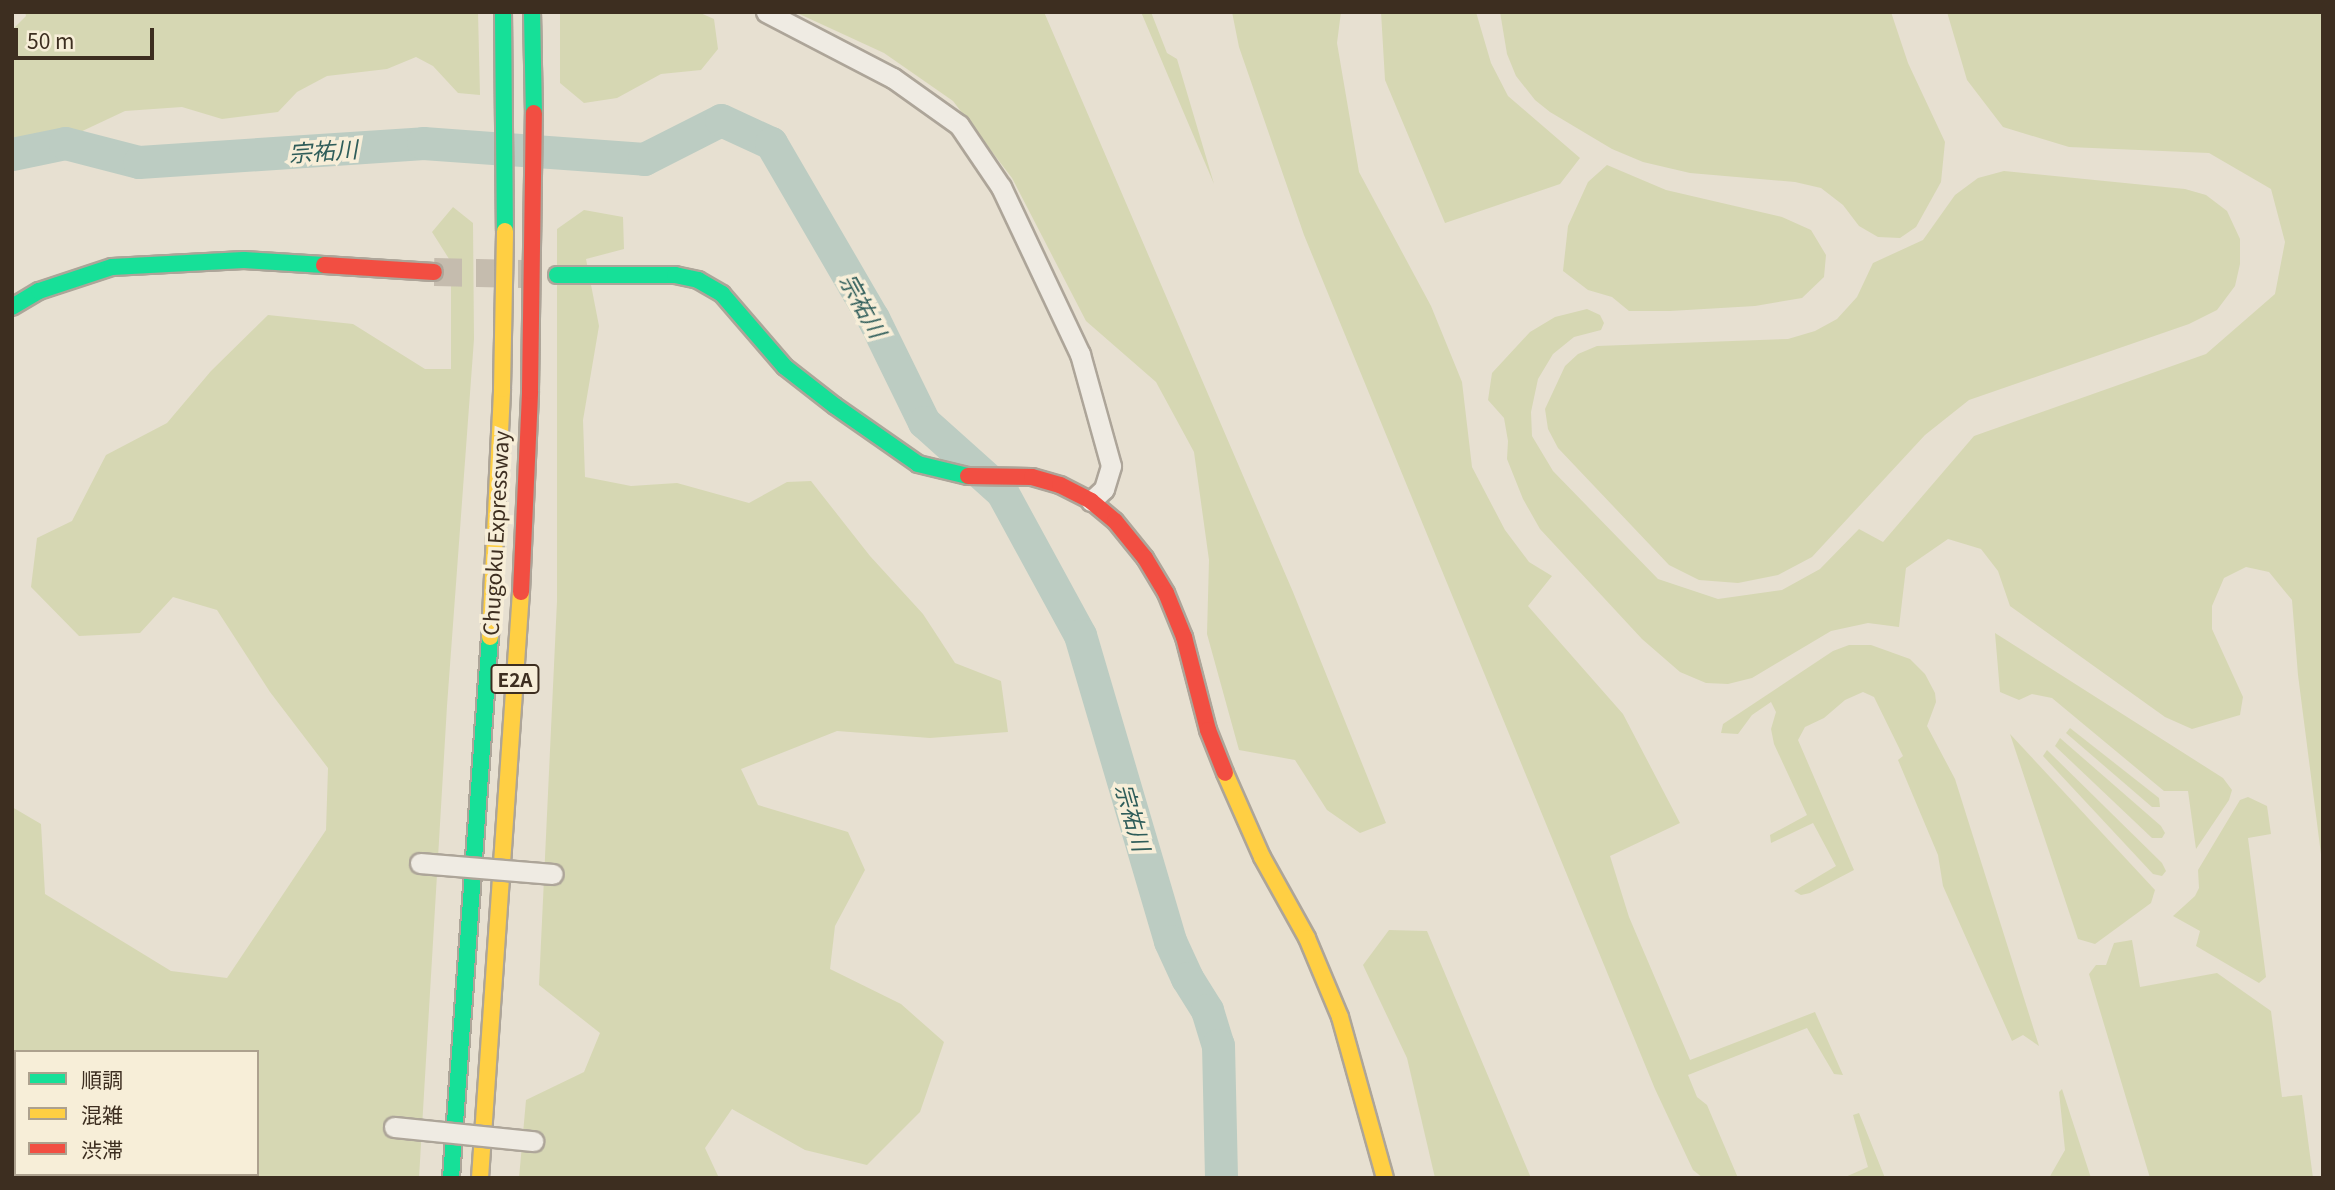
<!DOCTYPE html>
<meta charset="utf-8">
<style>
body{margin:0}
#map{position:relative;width:2335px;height:1190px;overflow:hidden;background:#e7e0d1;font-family:Georgia,"Noto Sans JP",serif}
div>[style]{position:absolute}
.green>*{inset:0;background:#d6d7b3}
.river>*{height:33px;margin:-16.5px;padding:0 16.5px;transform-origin:16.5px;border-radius:16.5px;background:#bcccc2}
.secondary-tunnel>*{height:28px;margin-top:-14px;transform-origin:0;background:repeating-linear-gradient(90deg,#c5bcae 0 28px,transparent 0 42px)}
.roads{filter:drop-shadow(2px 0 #ada599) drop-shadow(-2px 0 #ada599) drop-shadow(0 2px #ada599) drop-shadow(0 -2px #ada599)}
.street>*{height:19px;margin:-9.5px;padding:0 9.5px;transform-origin:9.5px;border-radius:9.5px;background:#efebe3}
.fast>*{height:16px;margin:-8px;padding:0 8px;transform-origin:8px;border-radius:8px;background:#16e098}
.slow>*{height:16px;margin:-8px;padding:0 8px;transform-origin:8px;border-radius:8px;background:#ffcf43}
.jam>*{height:16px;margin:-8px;padding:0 8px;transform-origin:8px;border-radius:8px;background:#f24e42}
.bridges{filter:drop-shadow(2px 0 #ada599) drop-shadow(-2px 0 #ada599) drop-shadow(0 2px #ada599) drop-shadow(0 -2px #ada599)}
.street-bridge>*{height:19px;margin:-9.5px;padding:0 9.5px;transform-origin:9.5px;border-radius:9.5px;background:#efebe3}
span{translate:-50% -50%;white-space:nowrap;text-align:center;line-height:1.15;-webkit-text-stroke:7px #f7eed8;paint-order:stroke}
.shield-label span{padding:2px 5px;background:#f7eed8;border:2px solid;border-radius:5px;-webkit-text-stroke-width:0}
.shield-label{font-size:19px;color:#3d2e20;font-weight:700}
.street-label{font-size:21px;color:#3d2e20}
.water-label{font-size:23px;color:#2f5d5a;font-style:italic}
.frame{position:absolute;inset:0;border:14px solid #3d2e20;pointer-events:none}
.legend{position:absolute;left:14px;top:1050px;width:245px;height:126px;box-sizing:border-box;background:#f7eed8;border:2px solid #ada18e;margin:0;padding:9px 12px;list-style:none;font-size:21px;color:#3d2e20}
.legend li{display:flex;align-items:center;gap:14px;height:35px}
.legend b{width:35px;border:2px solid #ada18e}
.scale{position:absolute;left:14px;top:28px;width:140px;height:32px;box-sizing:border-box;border:4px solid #3d2e20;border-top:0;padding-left:9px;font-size:21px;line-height:24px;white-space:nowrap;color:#3d2e20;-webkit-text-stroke:5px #f7eed8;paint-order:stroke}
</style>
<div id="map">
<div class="green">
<i style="clip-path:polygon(25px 12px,478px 12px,480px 95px,458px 93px,433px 66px,416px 57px,387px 69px,327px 76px,297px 92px,278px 112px,222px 119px,182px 107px,125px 111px,76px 134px,12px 143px,12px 30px,26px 16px)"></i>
<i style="clip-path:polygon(560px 12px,698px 12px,714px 19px,718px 49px,701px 70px,661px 74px,617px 98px,584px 103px,560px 83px)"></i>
<i style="clip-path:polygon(795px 12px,1044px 12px,1293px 592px,1386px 823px,1360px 833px,1327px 810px,1295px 760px,1239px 750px,1207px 634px,1209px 560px,1194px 452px,1156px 382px,1086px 321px,1012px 178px,953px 101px,884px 53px)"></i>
<i style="clip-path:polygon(1141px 12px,1151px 12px,1167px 53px,1177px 59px,1214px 184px)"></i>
<i style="clip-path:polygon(1232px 12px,1341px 12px,1337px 43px,1359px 172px,1431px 306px,1462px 382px,1472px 467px,1505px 530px,1529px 562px,1552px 576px,1528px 606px,1623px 714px,1680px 823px,1610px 856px,1629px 917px,1690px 1060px,1815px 1012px,1843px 1075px,1834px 1074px,1807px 1028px,1688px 1075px,1697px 1097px,1707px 1105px,1738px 1178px,1703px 1178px,1693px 1170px,1655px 1089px,1304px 235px,1239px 47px)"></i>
<i style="clip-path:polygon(1381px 12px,1476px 12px,1491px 63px,1508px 96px,1580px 158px,1560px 184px,1445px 223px,1385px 80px)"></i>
<i style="clip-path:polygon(1500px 12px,1891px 12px,1908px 63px,1945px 142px,1941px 182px,1916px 227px,1900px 238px,1878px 237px,1859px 226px,1843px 205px,1821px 188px,1795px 182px,1690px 173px,1643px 162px,1612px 149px,1550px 112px,1535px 100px,1516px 76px,1507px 54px)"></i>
<i style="clip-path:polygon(1947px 12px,2323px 12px,2323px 870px,2298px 675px,2292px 600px,2269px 572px,2246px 567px,2224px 578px,2212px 606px,2212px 629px,2243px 697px,2240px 715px,2192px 729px,2165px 717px,2010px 606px,1998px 571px,1981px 549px,1948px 539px,1906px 568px,1899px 627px,1868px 623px,1831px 631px,1752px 678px,1728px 684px,1706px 683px,1680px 672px,1642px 639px,1540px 529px,1523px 499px,1507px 459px,1508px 441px,1504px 418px,1488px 400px,1492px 373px,1530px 332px,1555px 317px,1587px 309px,1600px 315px,1604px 323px,1601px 330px,1574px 337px,1553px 354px,1538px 379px,1531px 412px,1532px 436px,1553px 471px,1658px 579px,1718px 599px,1782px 590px,1820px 569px,1859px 529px,1883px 542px,1974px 436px,2206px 354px,2275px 294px,2285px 242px,2271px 189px,2209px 153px,2069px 147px,2003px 127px,1967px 80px)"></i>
<i style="clip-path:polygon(1607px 165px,1666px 190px,1782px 217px,1811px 230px,1826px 255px,1824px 277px,1802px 298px,1755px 306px,1670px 311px,1629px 311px,1612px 297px,1588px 290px,1563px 271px,1568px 226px,1588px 182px)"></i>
<i style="clip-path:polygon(2004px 171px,2185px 189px,2206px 195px,2227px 211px,2240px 239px,2240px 264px,2235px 286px,2217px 310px,2189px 324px,1969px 400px,1925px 435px,1812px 557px,1778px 575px,1738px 583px,1699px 580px,1669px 565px,1558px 448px,1548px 429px,1545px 409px,1565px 366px,1578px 354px,1597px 346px,1788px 339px,1815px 331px,1837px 319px,1857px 297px,1873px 263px,1923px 240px,1955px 195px,1978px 178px)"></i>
<i style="clip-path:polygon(evenodd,453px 207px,473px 223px,474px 339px,447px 706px,419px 1178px,12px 1178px,12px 807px,41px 824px,45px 894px,171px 971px,227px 978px,326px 830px,328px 768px,270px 692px,217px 610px,173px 597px,140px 633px,79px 636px,31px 587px,37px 538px,72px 521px,106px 455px,167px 423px,211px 371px,268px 315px,353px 324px,425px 369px,451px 369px,451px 262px,432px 232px,453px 207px,16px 1052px,257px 1052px,257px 1174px,16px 1174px,16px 1052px)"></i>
<i style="clip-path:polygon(584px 210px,623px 217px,624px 249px,586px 259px,599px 326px,583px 420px,585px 477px,631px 486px,677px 483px,749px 503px,787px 482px,811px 481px,870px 556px,923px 614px,955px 663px,1001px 681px,1008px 732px,930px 738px,837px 731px,741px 769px,758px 805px,848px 832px,865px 870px,835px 926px,830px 969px,901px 1004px,944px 1042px,920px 1112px,867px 1165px,805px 1150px,732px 1109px,705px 1148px,719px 1178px,519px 1178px,526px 1100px,584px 1072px,600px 1033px,539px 985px,557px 601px,557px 229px)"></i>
<i style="clip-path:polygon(1995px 633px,2223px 778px,2232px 790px,2229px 800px,2196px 849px,2188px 791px,2164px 791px,2052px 698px,2032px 694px,2019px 700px,2000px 692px)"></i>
<i style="clip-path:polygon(1849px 645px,1871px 645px,1910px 659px,1925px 674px,1935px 693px,1936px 702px,1927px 726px,1955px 779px,2039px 1046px,2023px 1035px,2012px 1041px,1943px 886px,1938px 855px,1898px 760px,1903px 756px,1874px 697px,1863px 692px,1845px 700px,1824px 718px,1805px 727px,1798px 740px,1854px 870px,1810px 893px,1801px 895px,1794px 891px,1836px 866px,1813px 823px,1771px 843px,1770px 835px,1807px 815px,1774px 744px,1771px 729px,1776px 712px,1771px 702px,1752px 715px,1738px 734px,1721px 733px,1723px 724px,1833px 651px)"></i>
<i style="clip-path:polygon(2070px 728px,2159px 798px,2160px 807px,2152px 807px,2066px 733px)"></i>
<i style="clip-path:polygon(2010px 734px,2155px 890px,2151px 903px,2095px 944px,2078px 939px)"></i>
<i style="clip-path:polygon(2060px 738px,2161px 826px,2165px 833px,2162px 838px,2152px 838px,2055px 746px)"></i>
<i style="clip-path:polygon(2047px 750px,2162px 863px,2166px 871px,2162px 876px,2153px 874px,2043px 756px)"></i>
<i style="clip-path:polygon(2248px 797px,2267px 806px,2271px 834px,2248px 838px,2266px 977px,2259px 983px,2196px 946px,2200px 931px,2173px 916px,2195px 896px,2199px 888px,2198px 870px,2240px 800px)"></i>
<i style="clip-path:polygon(1389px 930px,1427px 931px,1531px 1178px,1435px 1178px,1407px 1058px,1363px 965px)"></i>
<i style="clip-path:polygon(2132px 940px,2140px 987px,2217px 973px,2271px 1011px,2282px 1097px,2302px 1095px,2313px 1178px,2150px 1178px,2089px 974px,2096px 965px,2106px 965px,2114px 943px)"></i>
<i style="clip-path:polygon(2062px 1089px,2091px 1178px,2049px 1178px,2065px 1150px,2059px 1092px)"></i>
<i style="clip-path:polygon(1859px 1113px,1885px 1178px,1843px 1178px,1868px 1167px,1853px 1115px)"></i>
</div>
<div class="river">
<i style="left:12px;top:154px;width:54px;rotate:-11.7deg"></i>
<i style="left:65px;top:143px;width:76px;rotate:14.4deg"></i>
<i style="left:139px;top:162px;width:285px;rotate:-3.8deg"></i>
<i style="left:423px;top:143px;width:222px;rotate:4.1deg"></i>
<i style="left:644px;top:159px;width:86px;rotate:-26.9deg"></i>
<i style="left:721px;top:120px;width:55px;rotate:24.7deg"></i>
<i style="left:771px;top:143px;width:203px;rotate:59.8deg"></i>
<i style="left:873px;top:318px;width:116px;rotate:63.9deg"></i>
<i style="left:924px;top:422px;width:105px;rotate:41.9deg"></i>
<i style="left:1002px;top:492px;width:163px;rotate:61.4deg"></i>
<i style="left:1080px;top:635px;width:319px;rotate:73.6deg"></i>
<i style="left:1170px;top:941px;width:41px;rotate:65.3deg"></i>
<i style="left:1187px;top:978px;width:38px;rotate:58deg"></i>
<i style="left:1207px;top:1010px;width:37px;rotate:73deg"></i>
<i style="left:1218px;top:1045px;width:133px;rotate:88.7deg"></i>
</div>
<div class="secondary-tunnel">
<i style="left:434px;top:272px;width:89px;rotate:1.3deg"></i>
</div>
<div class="roads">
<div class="street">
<i style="left:766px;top:12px;width:143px;rotate:27.5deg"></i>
<i style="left:893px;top:78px;width:81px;rotate:35.5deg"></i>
<i style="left:959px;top:125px;width:75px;rotate:55.9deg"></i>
<i style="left:1001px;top:187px;width:185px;rotate:64.7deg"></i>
<i style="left:1080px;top:354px;width:116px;rotate:74.5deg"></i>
<i style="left:1111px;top:466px;width:24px;rotate:107deg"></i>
<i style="left:1104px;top:489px;width:18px;rotate:137deg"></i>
</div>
<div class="fast">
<i style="left:503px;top:12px;width:219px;rotate:89.5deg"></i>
<i style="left:532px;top:12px;width:101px;rotate:88.9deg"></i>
<i style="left:557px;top:275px;width:118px"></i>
<i style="left:675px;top:275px;width:24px;rotate:12deg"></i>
<i style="left:698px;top:280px;width:28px;rotate:30deg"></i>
<i style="left:722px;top:294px;width:96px;rotate:49.2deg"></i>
<i style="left:785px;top:367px;width:63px;rotate:38deg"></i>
<i style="left:835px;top:406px;width:101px;rotate:34.9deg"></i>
<i style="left:918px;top:464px;width:51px;rotate:13.5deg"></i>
<i style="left:12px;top:307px;width:31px;rotate:-31deg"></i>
<i style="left:39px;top:291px;width:77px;rotate:-18.2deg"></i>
<i style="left:112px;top:267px;width:132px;rotate:-3deg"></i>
<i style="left:244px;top:260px;width:80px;rotate:3.6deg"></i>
<i style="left:451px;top:1178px;width:542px;rotate:-85.88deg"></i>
</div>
<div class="slow">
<i style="left:490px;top:637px;width:248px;rotate:-87.2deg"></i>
<i style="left:502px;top:389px;width:158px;rotate:-88.9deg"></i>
<i style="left:1225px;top:773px;width:92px;rotate:66.2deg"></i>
<i style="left:1262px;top:857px;width:93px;rotate:60.9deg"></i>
<i style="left:1307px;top:938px;width:86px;rotate:67.3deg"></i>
<i style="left:1340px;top:1017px;width:167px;rotate:74.4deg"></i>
<i style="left:480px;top:1178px;width:587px;rotate:-86deg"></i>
</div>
<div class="jam">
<i style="left:324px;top:265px;width:110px;rotate:3.6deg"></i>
<i style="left:968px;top:476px;width:64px;rotate:0.9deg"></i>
<i style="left:1032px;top:477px;width:29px;rotate:16deg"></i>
<i style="left:1060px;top:485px;width:35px;rotate:27deg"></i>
<i style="left:1091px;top:501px;width:31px;rotate:40deg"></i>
<i style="left:1115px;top:521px;width:48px;rotate:51deg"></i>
<i style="left:1145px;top:558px;width:41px;rotate:59deg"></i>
<i style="left:1166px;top:593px;width:48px;rotate:67.8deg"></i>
<i style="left:1184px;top:637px;width:96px;rotate:75.5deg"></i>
<i style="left:1208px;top:730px;width:46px;rotate:68.4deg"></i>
<i style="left:521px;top:592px;width:201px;rotate:-87.4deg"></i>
<i style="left:530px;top:391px;width:278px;rotate:-89.2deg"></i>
</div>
</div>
<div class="bridges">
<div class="street-bridge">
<i style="left:420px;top:863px;width:133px;rotate:4.7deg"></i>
<i style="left:394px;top:1127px;width:140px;rotate:5.8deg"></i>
</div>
</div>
<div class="shield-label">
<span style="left:515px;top:679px">E2A</span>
</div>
<div class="street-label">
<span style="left:495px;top:533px;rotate:-87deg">Chugoku Expressway</span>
</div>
<div class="water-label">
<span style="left:323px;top:150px;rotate:-4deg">宗祐川</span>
<span style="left:864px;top:305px;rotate:61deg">宗祐川</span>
<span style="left:1134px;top:817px;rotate:74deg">宗祐川</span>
</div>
<div class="frame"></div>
<ul class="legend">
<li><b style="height:9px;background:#16e098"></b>順調</li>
<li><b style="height:9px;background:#ffcf43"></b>混雑</li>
<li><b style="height:9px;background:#f24e42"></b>渋滞</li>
</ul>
<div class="scale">50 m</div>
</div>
